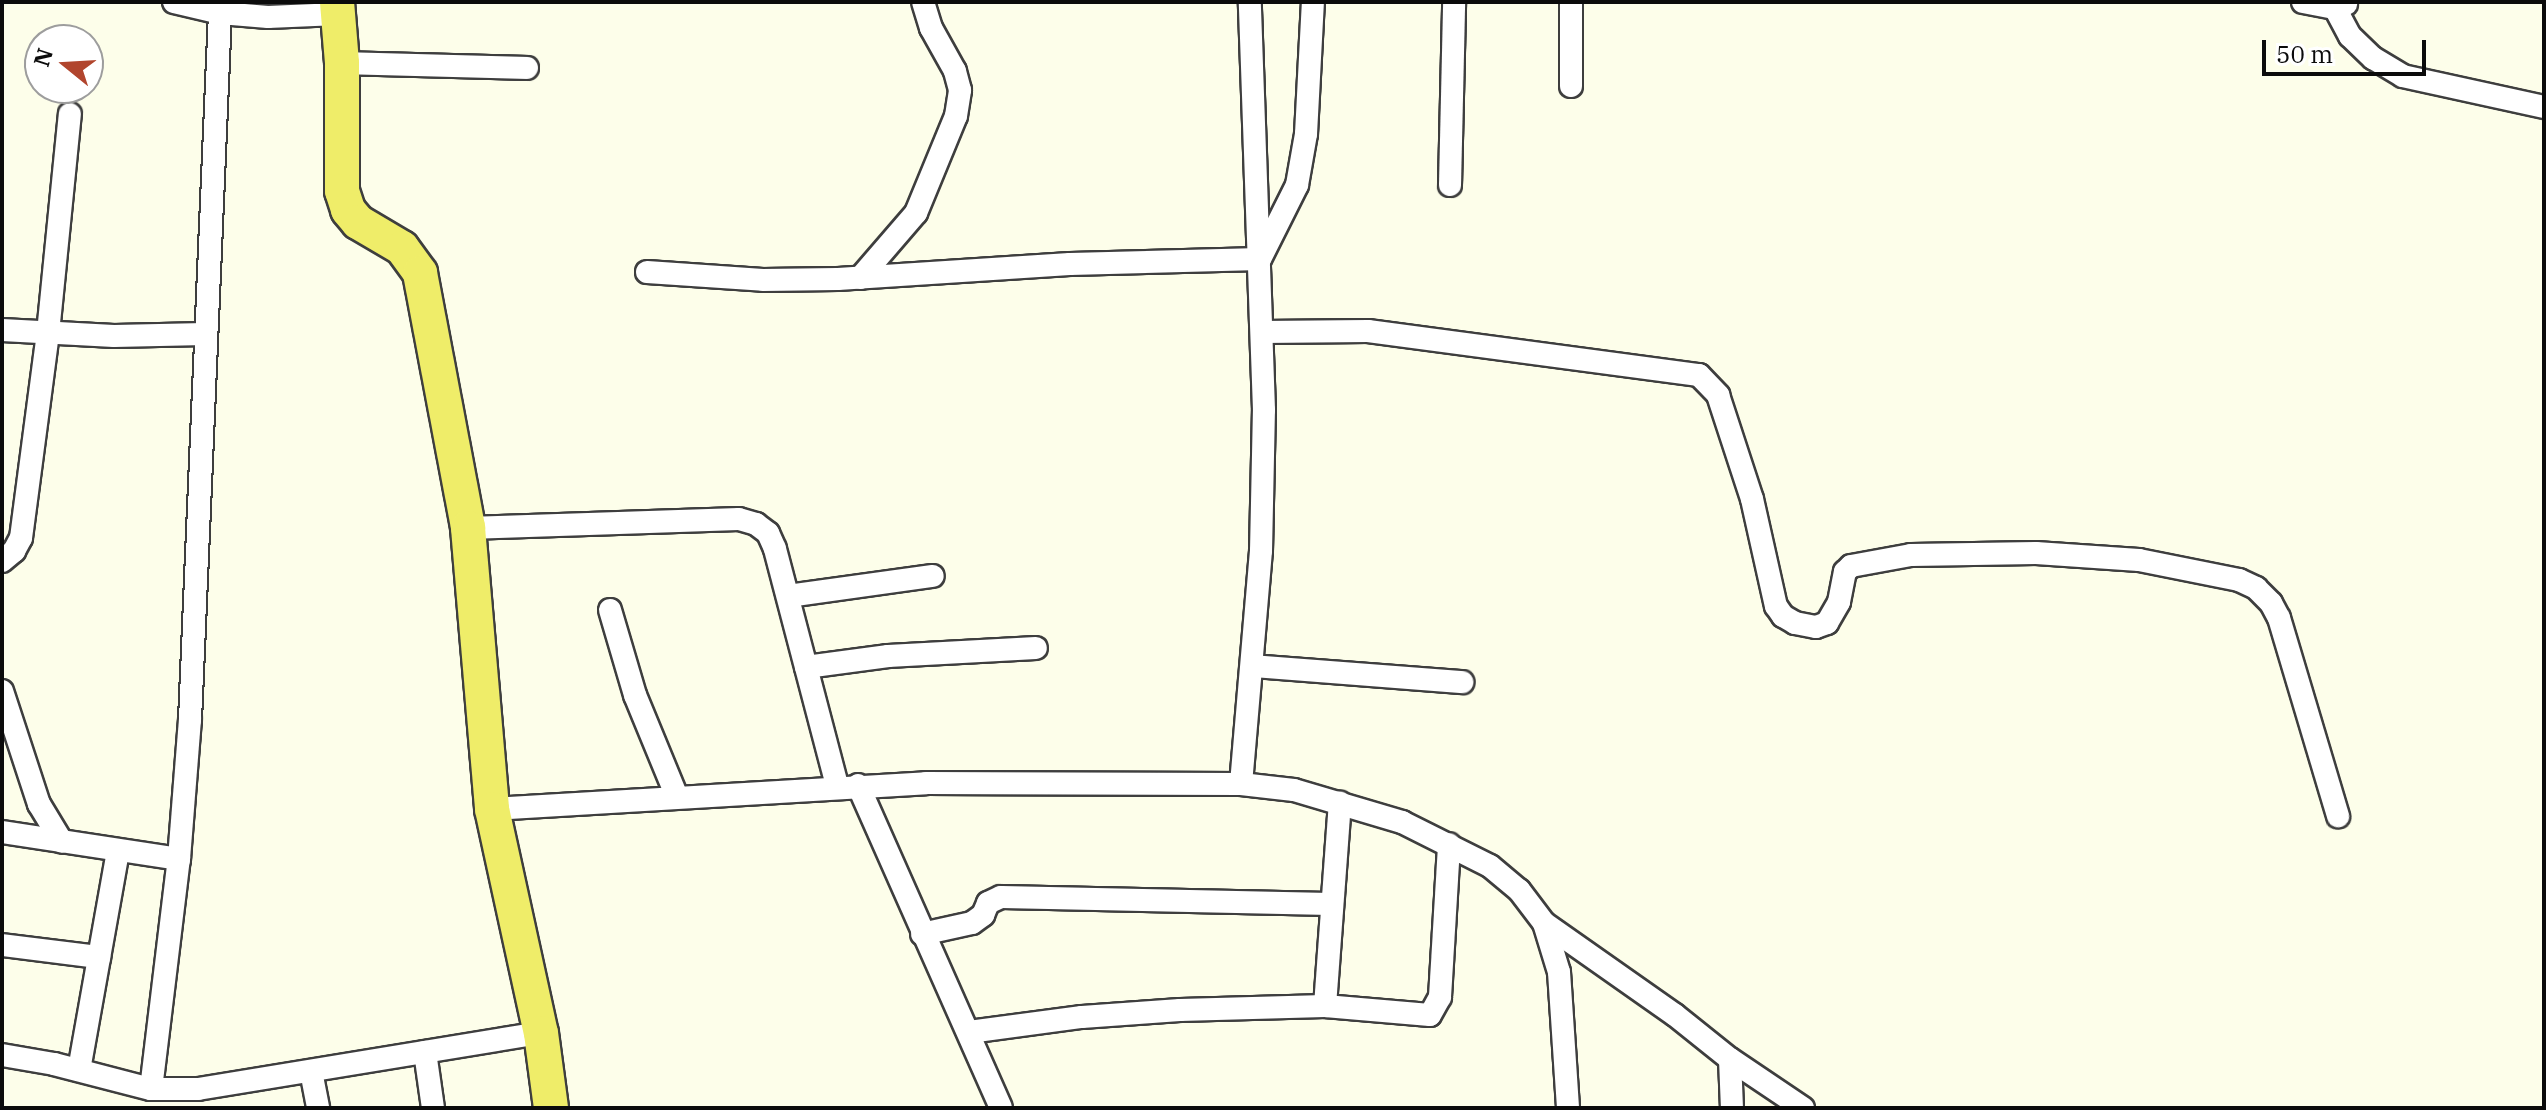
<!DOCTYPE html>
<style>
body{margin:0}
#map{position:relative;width:2546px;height:1110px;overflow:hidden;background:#fdfeea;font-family:"IBM Plex Serif",serif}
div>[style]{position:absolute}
.roads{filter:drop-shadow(2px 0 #3e3e3e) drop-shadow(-2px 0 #3e3e3e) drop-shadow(0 2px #3e3e3e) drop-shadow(0 -2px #3e3e3e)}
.minor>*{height:22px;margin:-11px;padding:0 11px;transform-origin:11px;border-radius:11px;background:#fff}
.primary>*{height:34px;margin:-17px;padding:0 17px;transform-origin:17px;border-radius:17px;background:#efed69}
span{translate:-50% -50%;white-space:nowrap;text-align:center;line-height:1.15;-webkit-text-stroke:8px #fff;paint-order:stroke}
.frame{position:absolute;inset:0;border:4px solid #0b0b0b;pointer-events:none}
.north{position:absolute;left:24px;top:24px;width:80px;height:80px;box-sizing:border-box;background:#fff;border:2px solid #9d9d9d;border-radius:50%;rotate:288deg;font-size:22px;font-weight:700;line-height:32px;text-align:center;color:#0b0b0b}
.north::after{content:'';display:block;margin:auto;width:28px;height:36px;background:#b1452d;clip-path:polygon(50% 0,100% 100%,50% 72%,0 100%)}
.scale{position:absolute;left:2262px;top:40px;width:164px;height:36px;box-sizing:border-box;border:4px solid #0b0b0b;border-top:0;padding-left:10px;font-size:24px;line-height:28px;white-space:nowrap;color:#0b0b0b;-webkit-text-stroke:6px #fff;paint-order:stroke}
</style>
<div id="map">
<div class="roads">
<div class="minor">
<i style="left:174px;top:2px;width:47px;rotate:13.4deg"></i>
<i style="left:220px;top:13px;width:48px;rotate:4.8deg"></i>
<i style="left:268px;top:17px;width:70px;rotate:-2.5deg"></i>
<i style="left:2303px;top:2px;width:33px;rotate:11deg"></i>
<i style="left:2335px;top:8px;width:12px;rotate:-20deg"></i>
<i style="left:2336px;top:2px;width:6px;rotate:99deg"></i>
<i style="left:2335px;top:8px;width:32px;rotate:62deg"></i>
<i style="left:2350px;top:36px;width:32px;rotate:44deg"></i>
<i style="left:2373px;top:58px;width:35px;rotate:31deg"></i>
<i style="left:2403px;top:76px;width:144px;rotate:12.4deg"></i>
<i style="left:342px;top:63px;width:185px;rotate:1.5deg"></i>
<i style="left:1571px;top:86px;width:84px;rotate:-90deg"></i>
<i style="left:1450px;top:185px;width:183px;rotate:-88.7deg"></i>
<i style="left:647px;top:272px;width:116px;rotate:3.9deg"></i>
<i style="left:763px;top:280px;width:75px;rotate:-0.8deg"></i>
<i style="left:838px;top:279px;width:232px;rotate:-3.7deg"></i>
<i style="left:1070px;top:264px;width:190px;rotate:-1.5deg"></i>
<i style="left:1260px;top:259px;width:83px;rotate:-63.4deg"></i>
<i style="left:1297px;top:185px;width:52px;rotate:-80deg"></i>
<i style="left:1306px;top:134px;width:132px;rotate:-87deg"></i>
<i style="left:860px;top:278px;width:86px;rotate:-49.3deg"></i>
<i style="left:916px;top:213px;width:105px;rotate:-67.6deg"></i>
<i style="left:956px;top:116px;width:26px;rotate:-81deg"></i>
<i style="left:960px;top:90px;width:20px;rotate:-105deg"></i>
<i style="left:955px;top:71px;width:49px;rotate:-119.2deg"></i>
<i style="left:931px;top:28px;width:27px;rotate:-107deg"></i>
<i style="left:2px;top:330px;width:112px;rotate:3.1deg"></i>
<i style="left:114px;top:336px;width:91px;rotate:-1.3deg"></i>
<i style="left:1262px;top:332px;width:106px;rotate:-0.5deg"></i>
<i style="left:1368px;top:331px;width:334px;rotate:7.6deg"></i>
<i style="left:1699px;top:375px;width:28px;rotate:46deg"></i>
<i style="left:1718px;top:395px;width:109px;rotate:71.9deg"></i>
<i style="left:1752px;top:499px;width:110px;rotate:77.4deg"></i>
<i style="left:1776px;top:606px;width:12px;rotate:55deg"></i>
<i style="left:1783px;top:616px;width:14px;rotate:30deg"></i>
<i style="left:1795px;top:623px;width:21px;rotate:11deg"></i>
<i style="left:1816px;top:627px;width:12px;rotate:-20deg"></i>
<i style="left:1827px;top:623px;width:24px;rotate:-60deg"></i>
<i style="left:1839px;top:602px;width:31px;rotate:-79deg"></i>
<i style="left:1845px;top:572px;width:8px;rotate:-45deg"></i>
<i style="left:1851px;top:566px;width:61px;rotate:-10.4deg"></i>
<i style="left:1911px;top:555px;width:125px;rotate:-0.9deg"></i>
<i style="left:2036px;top:553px;width:103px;rotate:3.9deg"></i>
<i style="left:2139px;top:560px;width:102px;rotate:11.3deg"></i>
<i style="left:2239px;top:580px;width:19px;rotate:25deg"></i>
<i style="left:2256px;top:588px;width:21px;rotate:45deg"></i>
<i style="left:2271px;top:603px;width:17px;rotate:62deg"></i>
<i style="left:2279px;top:618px;width:207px;rotate:73.4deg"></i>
<i style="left:468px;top:528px;width:271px;rotate:-1.9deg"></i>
<i style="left:739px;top:519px;width:18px;rotate:16deg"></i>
<i style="left:756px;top:524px;width:15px;rotate:37deg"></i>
<i style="left:768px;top:533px;width:17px;rotate:66deg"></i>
<i style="left:775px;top:549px;width:245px;rotate:75.3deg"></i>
<i style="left:2px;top:561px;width:16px;rotate:-40deg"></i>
<i style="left:14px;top:551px;width:15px;rotate:-62deg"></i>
<i style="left:21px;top:538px;width:207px;rotate:-82.5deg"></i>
<i style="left:48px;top:333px;width:220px;rotate:-84.3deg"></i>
<i style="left:788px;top:596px;width:146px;rotate:-7.9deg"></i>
<i style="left:610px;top:610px;width:89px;rotate:73.6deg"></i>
<i style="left:635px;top:695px;width:110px;rotate:67.6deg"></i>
<i style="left:1252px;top:666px;width:211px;rotate:4.4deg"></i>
<i style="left:806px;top:667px;width:83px;rotate:-7.6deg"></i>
<i style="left:888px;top:656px;width:148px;rotate:-3.1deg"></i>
<i style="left:2px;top:691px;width:119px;rotate:71.9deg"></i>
<i style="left:39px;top:804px;width:44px;rotate:58.8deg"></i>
<i style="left:1241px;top:784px;width:234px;rotate:-85.1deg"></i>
<i style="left:1261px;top:551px;width:141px;rotate:-88.8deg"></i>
<i style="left:1264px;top:410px;width:408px;rotate:-92deg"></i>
<i style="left:858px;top:785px;width:353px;rotate:66.1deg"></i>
<i style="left:492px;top:809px;width:435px;rotate:-3.4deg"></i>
<i style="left:926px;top:783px;width:315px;rotate:0.2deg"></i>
<i style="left:1241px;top:784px;width:53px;rotate:6.5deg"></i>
<i style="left:1294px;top:790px;width:113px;rotate:16.5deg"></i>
<i style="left:1402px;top:822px;width:98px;rotate:26.6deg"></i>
<i style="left:1490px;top:866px;width:38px;rotate:40deg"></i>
<i style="left:1519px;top:890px;width:41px;rotate:52.9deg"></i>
<i style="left:1544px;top:923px;width:51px;rotate:73deg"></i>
<i style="left:1559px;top:972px;width:136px;rotate:86.2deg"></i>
<i style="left:2px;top:832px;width:179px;rotate:8.7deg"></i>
<i style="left:1544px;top:923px;width:160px;rotate:35.1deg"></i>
<i style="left:1675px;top:1015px;width:70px;rotate:38.7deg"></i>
<i style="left:1730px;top:1059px;width:88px;rotate:33.9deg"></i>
<i style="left:922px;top:934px;width:51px;rotate:-12.4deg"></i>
<i style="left:972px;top:923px;width:14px;rotate:-36deg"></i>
<i style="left:983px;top:915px;width:13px;rotate:-67deg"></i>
<i style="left:988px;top:903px;width:14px;rotate:-25deg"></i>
<i style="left:1001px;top:897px;width:330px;rotate:1.2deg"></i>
<i style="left:2px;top:945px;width:98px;rotate:7.1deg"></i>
<i style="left:1325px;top:1006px;width:204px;rotate:-85.8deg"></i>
<i style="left:969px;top:1032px;width:114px;rotate:-7.6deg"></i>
<i style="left:1082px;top:1017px;width:98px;rotate:-4.1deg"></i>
<i style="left:1180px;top:1010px;width:145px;rotate:-1.6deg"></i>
<i style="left:1325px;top:1006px;width:105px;rotate:4.9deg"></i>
<i style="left:1430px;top:1015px;width:21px;rotate:-61deg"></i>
<i style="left:1440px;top:997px;width:153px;rotate:-86.6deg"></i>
<i style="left:425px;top:1052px;width:57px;rotate:81.9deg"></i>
<i style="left:2px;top:1055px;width:53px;rotate:9.8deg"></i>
<i style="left:54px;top:1064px;width:100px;rotate:14.5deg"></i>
<i style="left:151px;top:1089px;width:47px"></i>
<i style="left:198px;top:1089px;width:348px;rotate:-9.3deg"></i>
<i style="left:1730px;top:1059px;width:49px;rotate:87.7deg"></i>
<i style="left:79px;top:1070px;width:223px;rotate:-79.9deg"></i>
<i style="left:311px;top:1071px;width:38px;rotate:79deg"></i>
<i style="left:151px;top:1089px;width:232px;rotate:-83.1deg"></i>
<i style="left:179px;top:859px;width:139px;rotate:-85.5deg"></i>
<i style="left:190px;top:720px;width:708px;rotate:-87.57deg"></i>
</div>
<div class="primary">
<i style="left:337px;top:2px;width:61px;rotate:85.3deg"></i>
<i style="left:342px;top:63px;width:128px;rotate:90deg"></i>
<i style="left:342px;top:191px;width:20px;rotate:72deg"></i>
<i style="left:348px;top:210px;width:16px;rotate:50deg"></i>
<i style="left:358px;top:222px;width:51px;rotate:30.6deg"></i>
<i style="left:402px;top:248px;width:31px;rotate:54deg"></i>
<i style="left:420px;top:273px;width:259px;rotate:79.3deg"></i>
<i style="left:468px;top:528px;width:282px;rotate:85.1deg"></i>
<i style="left:492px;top:809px;width:229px;rotate:77.7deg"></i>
<i style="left:541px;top:1033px;width:76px;rotate:82.4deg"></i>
</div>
</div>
<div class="frame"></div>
<div class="north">N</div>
<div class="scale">50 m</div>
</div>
